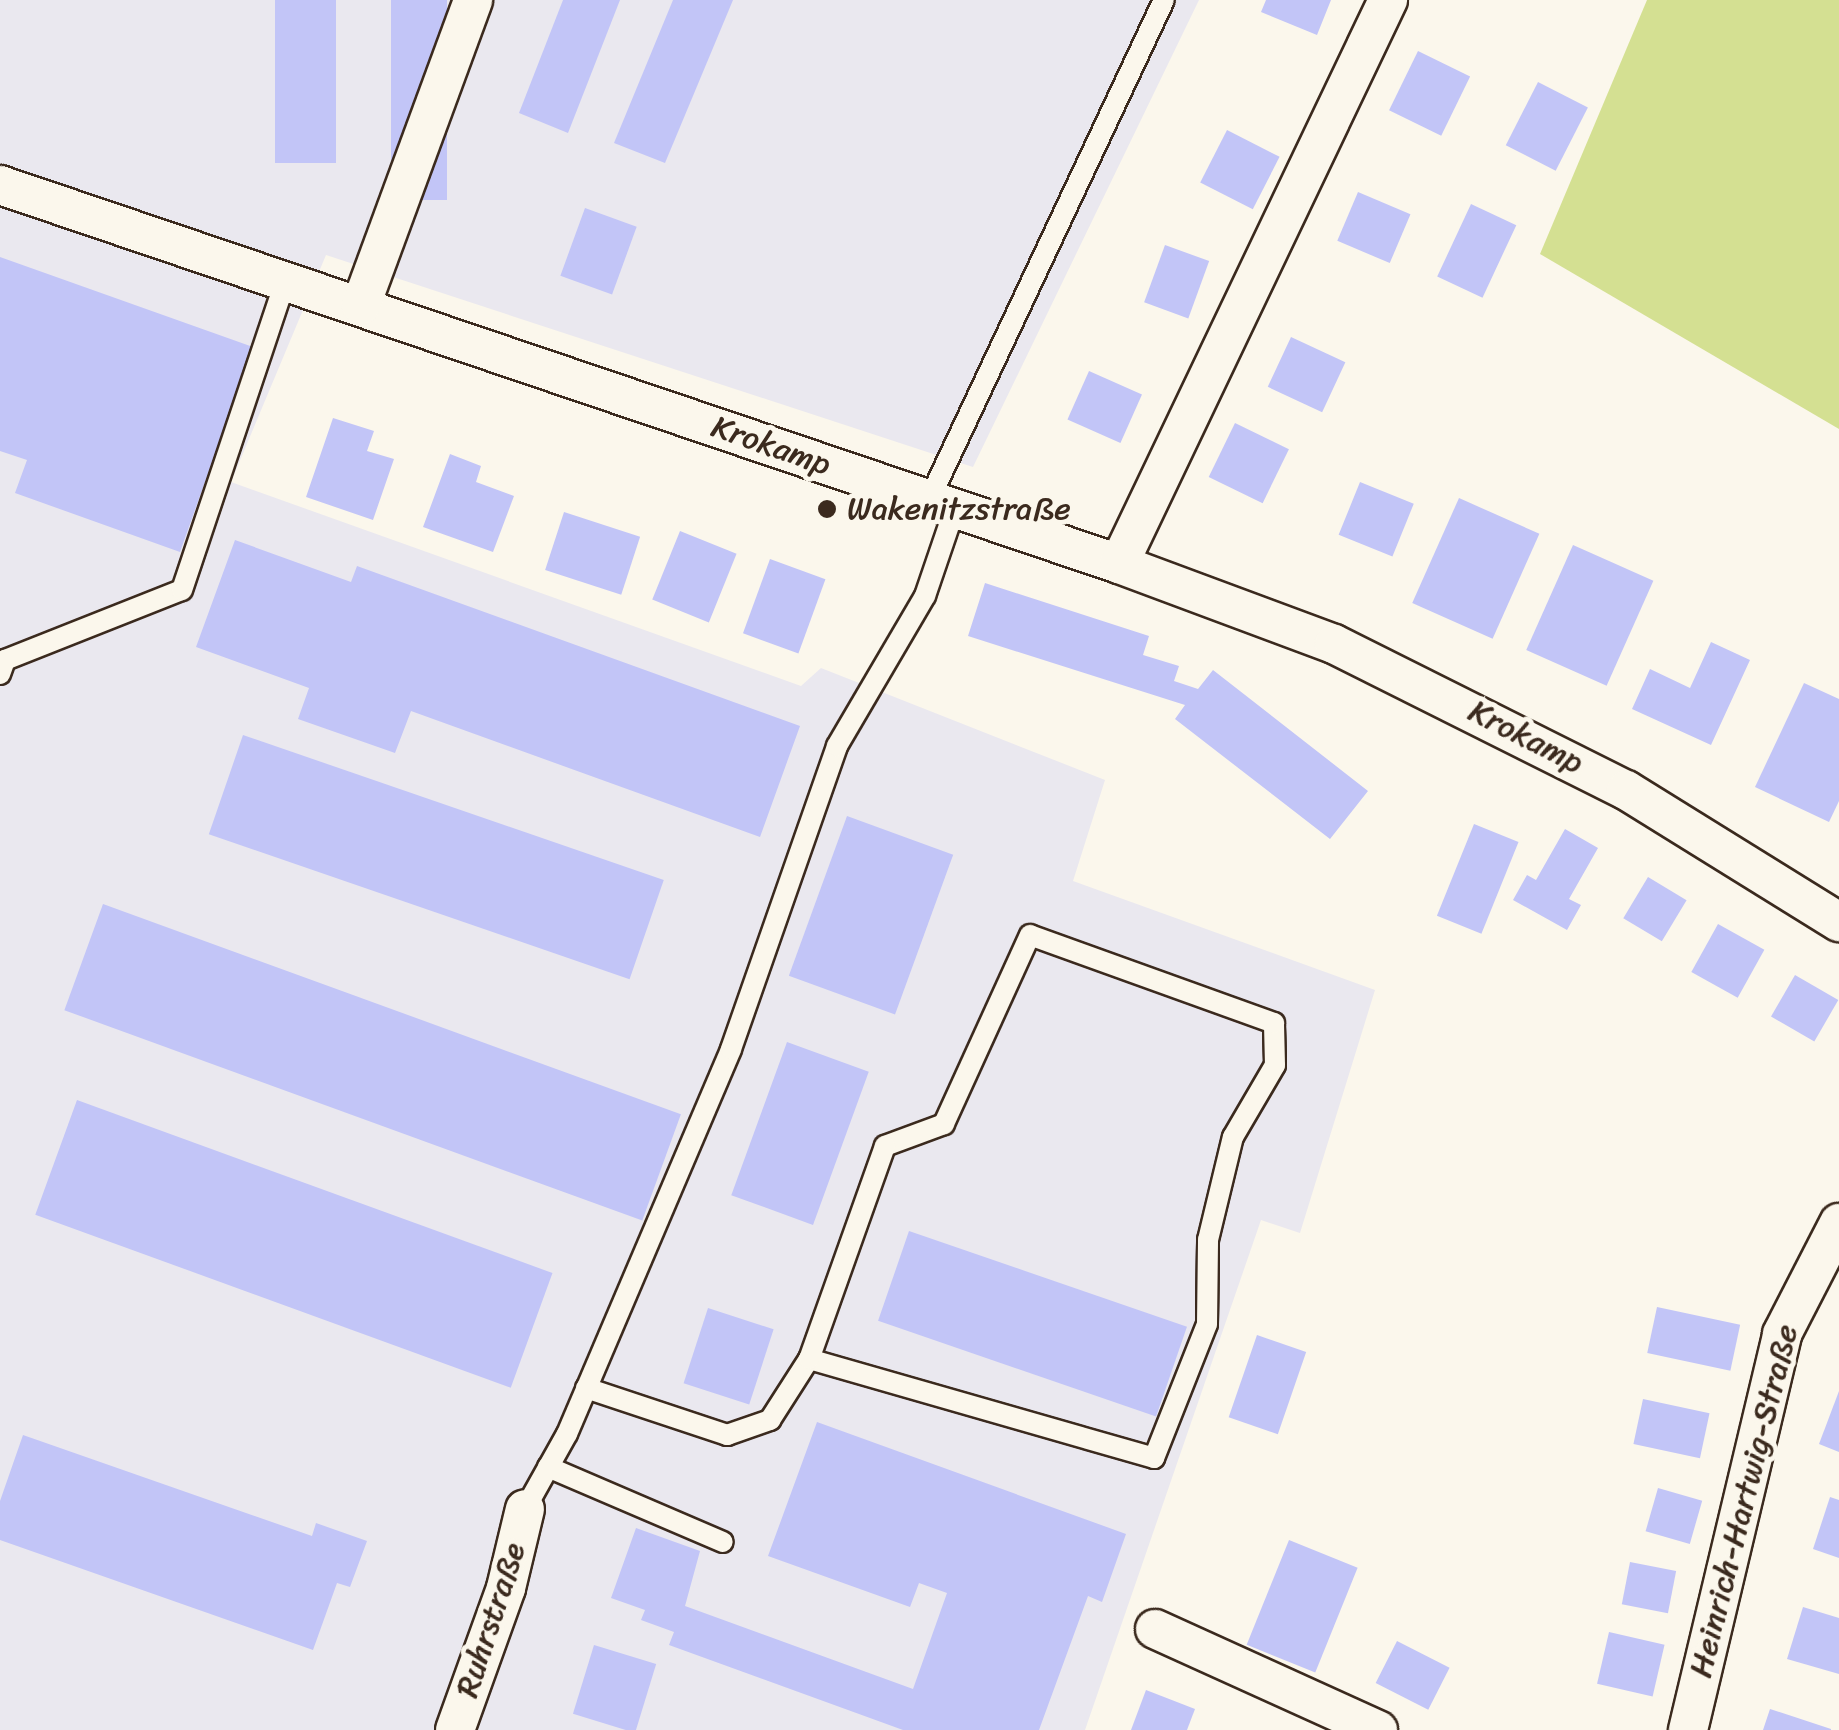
<!DOCTYPE html>
<meta charset="utf-8">
<style>
body{margin:0}
#map{position:relative;width:1839px;height:1730px;overflow:hidden;background:#fbf7ec;font-family:Sriracha,sans-serif}
div>[style]{position:absolute}
.built>*{inset:0;background:#eae8ef}
.green>*{inset:0;background:#d4e092}
.building>*{inset:0;background:#c2c5f7;transform-origin:0 0}
.roads{filter:drop-shadow(2px 0 #3b2a1e) drop-shadow(-2px 0 #3b2a1e) drop-shadow(0 2px #3b2a1e) drop-shadow(0 -2px #3b2a1e)}
.lane>*{height:20px;margin:-10px;padding:0 10px;transform-origin:10px;border-radius:10px;background:#fbf7ec}
.street>*{height:38px;margin:-19px;padding:0 19px;transform-origin:19px;border-radius:19px;background:#fbf7ec}
.dots>*{width:28px;height:28px;translate:-50% -50%;box-sizing:border-box;border:5px solid #fbf7ec;border-radius:50%}
span{translate:-50% -50%;white-space:nowrap;text-align:center;line-height:1.15;-webkit-text-stroke:10px #fbf7ec;paint-order:stroke}
.street-label{font-size:32px;color:#3b2a1e}
.poi-label{font-size:32px;color:#3b2a1e}
.left{translate:0 -50%;text-align:left}
</style>
<div id="map">
<div class="built">
<i style="clip-path:polygon(0 0,1199px 0,973px 467px,326px 255px,231px 482px,801px 686px,821px 668px,1105px 780px,1073px 881px,1375px 990px,1300px 1233px,1261px 1220px,1085px 1730px,0 1730px)"></i>
</div>
<div class="green">
<i style="clip-path:polygon(1647px 0,1839px 0,1839px 429px,1540px 254px)"></i>
</div>
<div class="building">
<i style="left:275px;top:0;width:61px;height:163px"></i>
<i style="left:391px;top:0;width:56px;height:200px"></i>
<i style="clip-path:polygon(563px 0,620px 0,568px 133px,519px 113px)"></i>
<i style="clip-path:polygon(673px 0,733px 0,665px 163px,614px 143px)"></i>
<i style="clip-path:polygon(1266px 0,1331px 0,1317px 35px,1261px 12px)"></i>
<i style="left:1418px;top:51px;width:58px;height:66px;rotate:26deg"></i>
<i style="left:1538px;top:82px;width:56px;height:71px;rotate:27deg"></i>
<i style="left:1227px;top:130px;width:59px;height:59px;rotate:27deg"></i>
<i style="left:1358px;top:192px;width:57px;height:53px;rotate:23deg"></i>
<i style="left:1471px;top:204px;width:50px;height:80px;rotate:25deg"></i>
<i style="left:585px;top:208px;width:55px;height:72px;rotate:20deg"></i>
<i style="left:1165px;top:245px;width:47px;height:61px;rotate:20deg"></i>
<i style="clip-path:polygon(0 257px,253px 347px,180px 552px,15px 493px,27px 460px,0 451px)"></i>
<i style="left:1291px;top:337px;width:60px;height:55px;rotate:25deg"></i>
<i style="left:1089px;top:371px;width:58px;height:53px;rotate:24deg"></i>
<i style="clip-path:polygon(333px 418px,374px 431px,367px 451px,394px 459px,373px 520px,306px 497px)"></i>
<i style="left:1235px;top:423px;width:60px;height:60px;rotate:26deg"></i>
<i style="clip-path:polygon(450px 454px,481px 466px,476px 482px,514px 496px,493px 552px,423px 527px)"></i>
<i style="left:1360px;top:482px;width:58px;height:57px;rotate:22deg"></i>
<i style="left:1459px;top:498px;width:88px;height:115px;rotate:24deg"></i>
<i style="left:564px;top:512px;width:80px;height:61px;rotate:18deg"></i>
<i style="left:680px;top:531px;width:61px;height:74px;rotate:22deg"></i>
<i style="clip-path:polygon(235px 540px,351px 582px,357px 566px,800px 726px,760px 837px,411px 711px,395px 753px,298px 719px,309px 688px,196px 647px)"></i>
<i style="left:1573px;top:545px;width:88px;height:115px;rotate:24deg"></i>
<i style="left:770px;top:559px;width:59px;height:79px;rotate:20deg"></i>
<i style="clip-path:polygon(985px 583px,1149px 636px,1143px 655px,1179px 666px,1174px 681px,1198px 689px,1213px 670px,1368px 791px,1330px 839px,1175px 719px,1185px 705px,968px 636px)"></i>
<i style="clip-path:polygon(1711px 642px,1750px 660px,1711px 745px,1632px 709px,1650px 669px,1690px 688px)"></i>
<i style="clip-path:polygon(1804px 683px,1839px 699px,1839px 801px,1829px 822px,1755px 787px)"></i>
<i style="left:243px;top:735px;width:445px;height:105px;rotate:19deg"></i>
<i style="left:847px;top:816px;width:113px;height:170px;rotate:20deg"></i>
<i style="left:1474px;top:824px;width:48px;height:99px;rotate:22deg"></i>
<i style="clip-path:polygon(1565px 829px,1598px 848px,1569px 899px,1581px 905px,1567px 930px,1513px 900px,1527px 875px,1536px 880px)"></i>
<i style="left:1648px;top:877px;width:45px;height:48px;rotate:31deg"></i>
<i style="left:103px;top:904px;width:615px;height:113px;rotate:20deg"></i>
<i style="left:1718px;top:924px;width:53px;height:55px;rotate:29deg"></i>
<i style="left:1795px;top:975px;width:50px;height:48px;rotate:30deg"></i>
<i style="left:787px;top:1042px;width:87px;height:163px;rotate:20deg"></i>
<i style="left:77px;top:1100px;width:506px;height:122px;rotate:20deg"></i>
<i style="left:909px;top:1231px;width:294px;height:95px;rotate:19deg"></i>
<i style="left:1657px;top:1307px;width:85px;height:47px;rotate:12deg"></i>
<i style="left:708px;top:1308px;width:69px;height:79px;rotate:18deg"></i>
<i style="left:1257px;top:1335px;width:52px;height:87px;rotate:19deg"></i>
<i style="clip-path:polygon(1839px 1391px,1839px 1452px,1819px 1444px)"></i>
<i style="left:1643px;top:1399px;width:68px;height:46px;rotate:12deg"></i>
<i style="clip-path:polygon(817px 1422px,1126px 1534px,1102px 1602px,1088px 1596px,1039px 1730px,903px 1730px,669px 1645px,674px 1632px,641px 1620px,645px 1610px,611px 1598px,636px 1528px,700px 1551px,685px 1606px,913px 1689px,947px 1593px,919px 1583px,910px 1607px,768px 1556px)"></i>
<i style="clip-path:polygon(23px 1435px,312px 1536px,316px 1523px,367px 1541px,350px 1587px,337px 1583px,313px 1650px,0 1540px,0 1501px)"></i>
<i style="left:1658px;top:1488px;width:46px;height:45px;rotate:16deg"></i>
<i style="clip-path:polygon(1830px 1497px,1839px 1500px,1839px 1558px,1813px 1549px)"></i>
<i style="left:1289px;top:1540px;width:74px;height:113px;rotate:22deg"></i>
<i style="left:1630px;top:1562px;width:47px;height:43px;rotate:11deg"></i>
<i style="clip-path:polygon(1803px 1607px,1839px 1618px,1839px 1674px,1787px 1659px)"></i>
<i style="left:1609px;top:1632px;width:57px;height:53px;rotate:13deg"></i>
<i style="left:1397px;top:1641px;width:59px;height:47px;rotate:27deg"></i>
<i style="left:594px;top:1645px;width:65px;height:72px;rotate:17deg"></i>
<i style="clip-path:polygon(1146px 1690px,1195px 1709px,1187px 1730px,1131px 1730px)"></i>
<i style="clip-path:polygon(1770px 1709px,1831px 1729px,1831px 1730px,1763px 1730px)"></i>
</div>
<div class="roads">
<div class="lane">
<i style="left:929px;top:500px;width:552px;rotate:-64.83deg"></i>
<i style="left:0;top:674px;width:15px;rotate:-70deg"></i>
<i style="left:5px;top:660px;width:190px;rotate:-21.6deg"></i>
<i style="left:182px;top:590px;width:327px;rotate:-71.5deg"></i>
<i style="left:586px;top:1388px;width:149px;rotate:18.4deg"></i>
<i style="left:727px;top:1435px;width:46px;rotate:-19.2deg"></i>
<i style="left:770px;top:1420px;width:72px;rotate:-57.4deg"></i>
<i style="left:809px;top:1359px;width:359px;rotate:16deg"></i>
<i style="left:1154px;top:1458px;width:144px;rotate:-68.4deg"></i>
<i style="left:1207px;top:1324px;width:84px;rotate:-89.3deg"></i>
<i style="left:1208px;top:1240px;width:106px;rotate:-76.4deg"></i>
<i style="left:1233px;top:1137px;width:83px;rotate:-59.7deg"></i>
<i style="left:1275px;top:1065px;width:42px;rotate:-91.4deg"></i>
<i style="left:1274px;top:1023px;width:259px;rotate:-160.2deg"></i>
<i style="left:1030px;top:935px;width:208px;rotate:114.5deg"></i>
<i style="left:944px;top:1124px;width:63px;rotate:159.6deg"></i>
<i style="left:885px;top:1146px;width:226px;rotate:109.6deg"></i>
<i style="left:548px;top:1467px;width:190px;rotate:23.2deg"></i>
<i style="left:525px;top:1509px;width:86px;rotate:-60.8deg"></i>
<i style="left:567px;top:1434px;width:418px;rotate:-66.9deg"></i>
<i style="left:731px;top:1049px;width:321px;rotate:-70.7deg"></i>
<i style="left:837px;top:746px;width:174px;rotate:-59.6deg"></i>
<i style="left:925px;top:596px;width:93px;rotate:-71.2deg"></i>
</div>
<div class="street">
<i style="left:0;top:185px;width:1181px;rotate:18.71deg"></i>
<i style="left:1119px;top:564px;width:229px;rotate:20.4deg"></i>
<i style="left:1334px;top:644px;width:326px;rotate:26.6deg"></i>
<i style="left:1626px;top:790px;width:251px;rotate:31.8deg"></i>
<i style="left:361px;top:305px;width:325px;rotate:-69.8deg"></i>
<i style="left:1119px;top:564px;width:625px;rotate:-64.5deg"></i>
<i style="left:1155px;top:1629px;width:245px;rotate:24.4deg"></i>
<i style="left:455px;top:1730px;width:151px;rotate:-70.2deg"></i>
<i style="left:506px;top:1588px;width:81px;rotate:-76.5deg"></i>
<i style="left:1688px;top:1730px;width:407px;rotate:-76.6deg"></i>
<i style="left:1782px;top:1334px;width:125px;rotate:-62.8deg"></i>
</div>
</div>
<div class="dots">
<i style="left:827px;top:509px;background:#3b2a1e"></i>
</div>
<div class="street-label">
<span style="left:771px;top:446px;rotate:19deg">Krokamp</span>
<span style="left:1526px;top:737px;rotate:27deg">Krokamp</span>
<span style="left:1744px;top:1501px;rotate:-76deg">Heinrich-Hartwig-Straße</span>
<span style="left:491px;top:1620px;rotate:-72deg">Ruhrstraße</span>
</div>
<div class="poi-label">
<span class="left" style="left:847px;top:509px">Wakenitzstraße</span>
</div>
</div>
